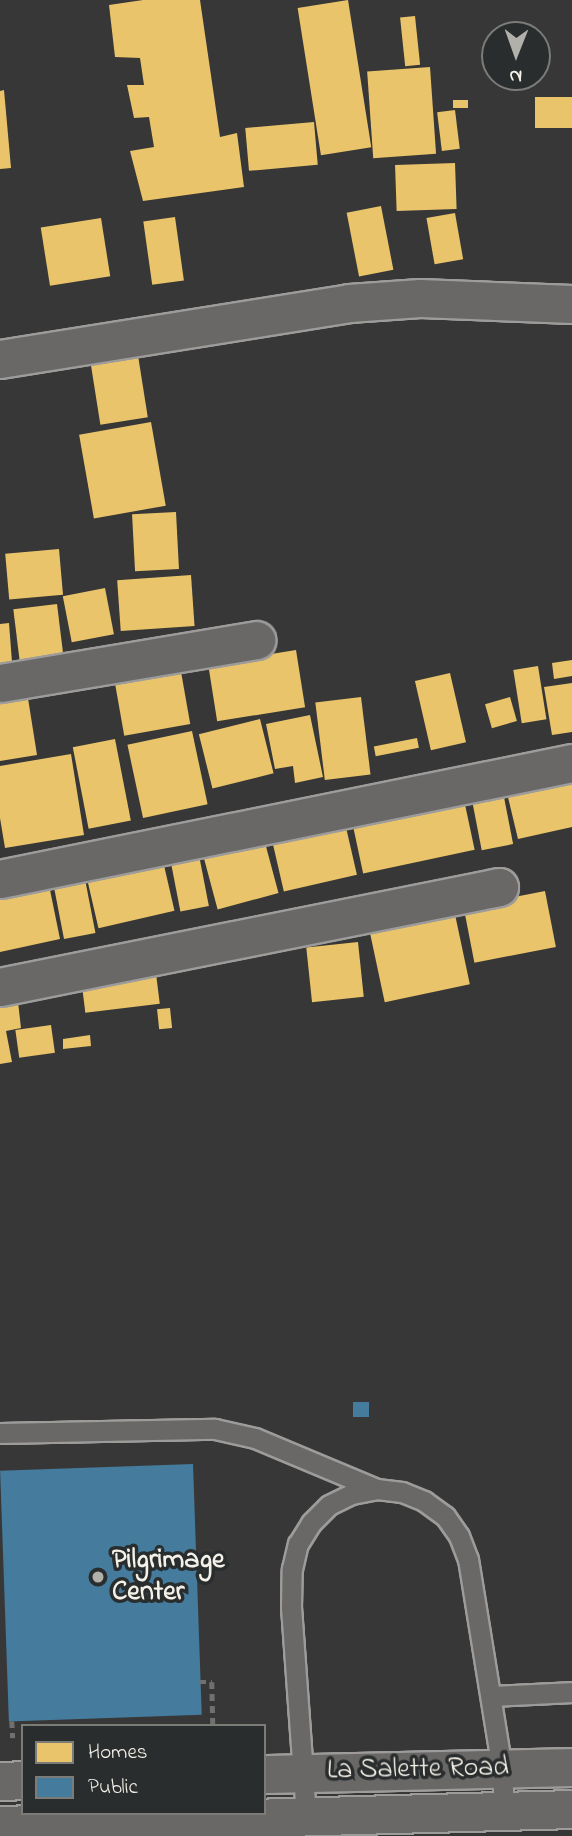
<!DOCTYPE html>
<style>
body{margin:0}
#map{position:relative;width:572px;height:1836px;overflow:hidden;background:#373737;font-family:"Indie Flower",sans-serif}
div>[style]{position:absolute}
.homes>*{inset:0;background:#e9c46a;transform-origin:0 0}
.public>*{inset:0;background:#457b9d;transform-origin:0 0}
.path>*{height:4.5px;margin-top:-2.25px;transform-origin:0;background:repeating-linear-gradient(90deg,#70706f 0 7px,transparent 0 12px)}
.roads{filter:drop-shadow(2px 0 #9d9c9b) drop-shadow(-2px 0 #9d9c9b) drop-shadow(0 2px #9d9c9b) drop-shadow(0 -2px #9d9c9b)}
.lane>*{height:19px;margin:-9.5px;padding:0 9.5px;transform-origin:9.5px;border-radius:9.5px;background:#696866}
.street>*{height:37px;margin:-18.5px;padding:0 18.5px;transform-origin:18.5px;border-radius:18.5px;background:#696866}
.dots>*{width:19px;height:19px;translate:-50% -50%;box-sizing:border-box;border:4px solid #2a2d2e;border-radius:50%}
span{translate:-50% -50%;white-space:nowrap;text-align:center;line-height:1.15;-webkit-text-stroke:7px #2a2d2e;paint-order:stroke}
.poi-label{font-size:28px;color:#f4f1e8;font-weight:700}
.left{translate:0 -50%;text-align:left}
.street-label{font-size:28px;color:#f4f1e8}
.legend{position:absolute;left:21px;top:1724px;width:245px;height:91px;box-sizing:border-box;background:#2a2d2e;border:2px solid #7b7b78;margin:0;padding:9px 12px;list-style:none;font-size:21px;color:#f4f1e8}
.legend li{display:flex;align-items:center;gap:14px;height:35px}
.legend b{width:35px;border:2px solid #7b7b78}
.north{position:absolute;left:481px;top:21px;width:70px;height:70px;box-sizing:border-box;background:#2a2d2e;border:2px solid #7b7b78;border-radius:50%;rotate:181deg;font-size:19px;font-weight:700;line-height:28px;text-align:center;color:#f4f1e8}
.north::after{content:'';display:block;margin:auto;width:24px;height:32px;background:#b2b0aa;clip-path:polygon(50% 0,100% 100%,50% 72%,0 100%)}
</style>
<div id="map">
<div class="homes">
<i style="clip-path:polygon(143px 0,200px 0,220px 137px,237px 133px,244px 187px,143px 201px,130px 151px,154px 147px,149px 117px,134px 118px,127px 85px,144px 85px,140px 58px,115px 57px,109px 5px)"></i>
<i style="left:348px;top:0;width:149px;height:51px;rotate:81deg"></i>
<i style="left:415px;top:16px;width:49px;height:15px;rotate:84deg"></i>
<i style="left:430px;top:67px;width:87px;height:63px;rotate:86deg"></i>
<i style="clip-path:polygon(4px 90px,11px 168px,0 169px,0 91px)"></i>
<i style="left:572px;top:97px;width:31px;height:37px;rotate:90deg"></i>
<i style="left:453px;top:100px;width:15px;height:8px"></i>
<i style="left:455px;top:110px;width:39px;height:18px;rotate:83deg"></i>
<i style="left:314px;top:122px;width:43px;height:69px;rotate:85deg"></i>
<i style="left:455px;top:163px;width:46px;height:60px;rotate:88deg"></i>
<i style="left:381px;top:206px;width:65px;height:35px;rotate:79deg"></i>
<i style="left:455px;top:213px;width:47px;height:29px;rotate:80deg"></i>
<i style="left:175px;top:217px;width:64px;height:32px;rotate:82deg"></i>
<i style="left:101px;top:218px;width:59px;height:61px;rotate:81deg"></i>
<i style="left:137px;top:349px;width:69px;height:48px;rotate:81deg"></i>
<i style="left:151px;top:422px;width:85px;height:73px;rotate:80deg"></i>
<i style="left:176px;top:512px;width:57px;height:44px;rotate:87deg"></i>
<i style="left:59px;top:549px;width:46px;height:54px;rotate:85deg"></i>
<i style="left:191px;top:575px;width:51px;height:74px;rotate:86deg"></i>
<i style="left:105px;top:588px;width:47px;height:43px;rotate:79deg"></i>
<i style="left:57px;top:604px;width:54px;height:44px;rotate:83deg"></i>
<i style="clip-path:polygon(9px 623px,12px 662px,0 663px,0 624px)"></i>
<i style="left:296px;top:650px;width:58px;height:89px;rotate:81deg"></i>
<i style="clip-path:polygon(572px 660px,572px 676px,554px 679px,552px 663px)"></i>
<i style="left:180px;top:666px;width:59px;height:67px;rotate:80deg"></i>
<i style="left:538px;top:666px;width:54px;height:25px;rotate:81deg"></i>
<i style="left:450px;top:673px;width:71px;height:36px;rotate:77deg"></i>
<i style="clip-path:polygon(572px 683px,572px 732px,552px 735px,544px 687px)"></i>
<i style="clip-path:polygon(27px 692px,37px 755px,0 761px,0 697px)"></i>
<i style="left:361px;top:697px;width:78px;height:46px;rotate:83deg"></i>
<i style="left:510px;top:697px;width:25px;height:26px;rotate:74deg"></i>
<i style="clip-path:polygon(310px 715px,323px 777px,295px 783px,293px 766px,275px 769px,266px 724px)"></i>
<i style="left:260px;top:719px;width:56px;height:63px;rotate:76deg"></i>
<i style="left:192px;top:731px;width:75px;height:66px;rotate:78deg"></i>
<i style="left:417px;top:738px;width:10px;height:44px;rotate:79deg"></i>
<i style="left:115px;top:739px;width:83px;height:43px;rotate:79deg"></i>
<i style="clip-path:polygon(71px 754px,84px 835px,5px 848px,0 818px,0 766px)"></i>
<i style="clip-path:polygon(572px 775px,572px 827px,518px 839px,506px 789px)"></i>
<i style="left:503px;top:792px;width:53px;height:32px;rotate:79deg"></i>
<i style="left:463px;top:795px;width:56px;height:114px;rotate:78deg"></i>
<i style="left:345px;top:823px;width:53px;height:75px;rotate:77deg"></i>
<i style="left:264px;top:839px;width:56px;height:63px;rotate:75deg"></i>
<i style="left:198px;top:850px;width:57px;height:29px;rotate:79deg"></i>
<i style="left:163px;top:861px;width:51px;height:78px;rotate:77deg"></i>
<i style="left:84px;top:874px;width:60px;height:32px;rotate:79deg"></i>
<i style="clip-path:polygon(49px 885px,60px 939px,0 952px,0 894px)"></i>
<i style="left:545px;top:891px;width:57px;height:83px;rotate:79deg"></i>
<i style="left:453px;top:905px;width:81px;height:87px;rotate:78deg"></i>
<i style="left:358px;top:942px;width:55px;height:52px;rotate:84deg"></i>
<i style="left:155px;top:965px;width:39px;height:75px;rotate:83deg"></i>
<i style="clip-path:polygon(17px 993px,21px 1028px,6px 1031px,12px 1062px,0 1064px,0 995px)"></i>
<i style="left:170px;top:1008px;width:20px;height:13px;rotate:84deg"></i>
<i style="left:51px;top:1025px;width:28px;height:36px;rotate:82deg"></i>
<i style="clip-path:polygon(90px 1035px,91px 1046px,63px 1049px,63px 1039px)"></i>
</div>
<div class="public">
<i style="left:353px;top:1402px;width:16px;height:15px"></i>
<i style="left:193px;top:1464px;width:251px;height:193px;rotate:88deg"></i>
</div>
<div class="path">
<i style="left:199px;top:1682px;width:13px"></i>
<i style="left:212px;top:1682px;width:44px;rotate:88.7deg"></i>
<i style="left:12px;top:1721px;width:17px;rotate:87deg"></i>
</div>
<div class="roads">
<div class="lane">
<i style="left:0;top:1433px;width:215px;rotate:-1.1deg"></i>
<i style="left:215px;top:1429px;width:41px;rotate:12.7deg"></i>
<i style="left:255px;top:1438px;width:132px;rotate:22.7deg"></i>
<i style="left:377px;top:1489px;width:25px;rotate:7deg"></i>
<i style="left:402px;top:1492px;width:24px;rotate:22deg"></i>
<i style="left:424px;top:1501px;width:26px;rotate:36deg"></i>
<i style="left:445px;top:1516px;width:24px;rotate:55deg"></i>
<i style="left:459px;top:1536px;width:25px;rotate:69deg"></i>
<i style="left:468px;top:1559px;width:212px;rotate:80.8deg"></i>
<i style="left:502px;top:1768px;width:43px;rotate:87.3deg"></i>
<i style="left:491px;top:1696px;width:81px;rotate:-2.8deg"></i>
<i style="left:306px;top:1816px;width:209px;rotate:-94.1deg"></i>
<i style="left:291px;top:1608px;width:39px;rotate:-89deg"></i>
<i style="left:292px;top:1569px;width:26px;rotate:-77deg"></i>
<i style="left:298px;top:1544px;width:25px;rotate:-58deg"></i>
<i style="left:311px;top:1523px;width:25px;rotate:-45deg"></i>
<i style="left:329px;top:1505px;width:25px;rotate:-26deg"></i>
<i style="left:352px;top:1494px;width:25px;rotate:-11deg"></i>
</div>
<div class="street">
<i style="left:0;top:359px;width:353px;rotate:-9.1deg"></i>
<i style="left:349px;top:303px;width:71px;rotate:-4deg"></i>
<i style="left:420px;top:298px;width:152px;rotate:2.3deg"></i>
<i style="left:0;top:683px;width:260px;rotate:-9.5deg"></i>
<i style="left:0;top:879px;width:584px;rotate:-11.46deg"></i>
<i style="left:0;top:987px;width:509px;rotate:-11.33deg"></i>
<i style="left:264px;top:1774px;width:308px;rotate:-1.3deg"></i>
<i style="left:0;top:1781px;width:23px;rotate:-2deg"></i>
<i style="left:0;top:1825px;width:572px;rotate:-1.6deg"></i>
</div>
</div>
<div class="dots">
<i style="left:98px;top:1577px;background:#b2b0aa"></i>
</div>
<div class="poi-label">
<span class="left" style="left:112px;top:1577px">Pilgrimage<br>Center</span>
</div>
<div class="street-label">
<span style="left:418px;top:1770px;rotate:-1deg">La Salette Road</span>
</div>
<ul class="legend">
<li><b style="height:19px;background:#e9c46a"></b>Homes</li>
<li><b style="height:19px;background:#457b9d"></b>Public</li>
</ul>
<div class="north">N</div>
</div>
